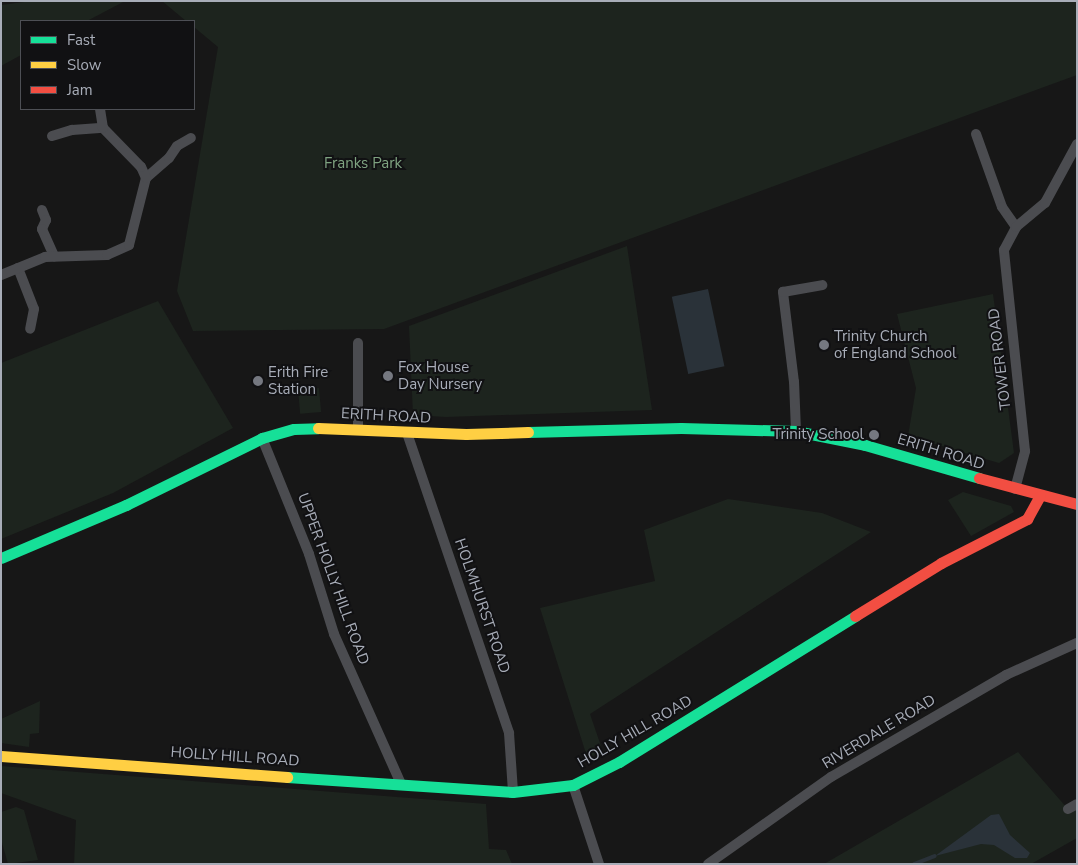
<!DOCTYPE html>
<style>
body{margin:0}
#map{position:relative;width:1078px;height:865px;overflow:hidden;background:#171717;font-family:"Nunito Sans",sans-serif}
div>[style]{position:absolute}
.green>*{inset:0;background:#1d241e;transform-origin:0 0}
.water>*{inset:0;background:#2a3239;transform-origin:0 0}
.stream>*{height:4px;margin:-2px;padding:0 2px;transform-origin:2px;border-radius:2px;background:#2a3239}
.street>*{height:10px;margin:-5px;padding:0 5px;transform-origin:5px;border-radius:5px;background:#4b4c50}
.fast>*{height:11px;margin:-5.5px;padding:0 5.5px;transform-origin:5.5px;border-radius:5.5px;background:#16e098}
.slow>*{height:11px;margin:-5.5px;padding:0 5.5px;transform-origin:5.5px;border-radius:5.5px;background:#ffcf43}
.jam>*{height:11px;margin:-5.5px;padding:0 5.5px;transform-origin:5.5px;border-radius:5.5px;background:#f24e42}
.dots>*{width:14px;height:14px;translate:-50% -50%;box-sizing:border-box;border:2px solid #111113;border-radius:50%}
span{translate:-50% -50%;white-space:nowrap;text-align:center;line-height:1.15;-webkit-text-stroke:4px #111113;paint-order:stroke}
.park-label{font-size:15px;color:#7fa381}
.poi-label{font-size:15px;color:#a8adb8}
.left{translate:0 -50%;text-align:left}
.right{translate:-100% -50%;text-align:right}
.street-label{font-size:15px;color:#a8adb8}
.frame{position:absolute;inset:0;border:2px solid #a8adb8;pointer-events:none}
.legend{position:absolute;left:20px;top:20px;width:175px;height:90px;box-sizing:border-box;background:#111113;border:1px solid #4d4f55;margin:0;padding:6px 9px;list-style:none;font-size:15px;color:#a8adb8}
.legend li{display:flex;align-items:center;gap:10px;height:25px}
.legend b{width:25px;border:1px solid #4d4f55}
</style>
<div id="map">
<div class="green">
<i style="clip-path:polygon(32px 1px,125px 1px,87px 21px,21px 21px,21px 55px,1px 66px,1px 5px)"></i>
<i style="clip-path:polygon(162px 1px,1077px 1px,1077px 75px,384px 329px,193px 331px,177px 291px,218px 47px,194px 27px,194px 21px,186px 21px)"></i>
<i style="clip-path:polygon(627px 246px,652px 410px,446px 417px,413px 415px,409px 326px)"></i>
<i style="clip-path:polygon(993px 294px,1014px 453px,999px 463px,908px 436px,916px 388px,897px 314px)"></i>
<i style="clip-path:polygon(158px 301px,233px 428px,113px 493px,1px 539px,1px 363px)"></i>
<i style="left:319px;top:388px;width:24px;height:21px;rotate:85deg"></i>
<i style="clip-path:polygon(963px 492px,1011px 506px,1014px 512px,971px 536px,948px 500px)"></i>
<i style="clip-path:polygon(728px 499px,822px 513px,871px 532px,590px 714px,602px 749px,588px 760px,540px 608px,655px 581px,644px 530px)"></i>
<i style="clip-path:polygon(40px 701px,39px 733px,30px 734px,29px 747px,1px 743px,1px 719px)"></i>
<i style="clip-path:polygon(1018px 752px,1068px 809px,1077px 804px,1077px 838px,1031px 864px,824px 864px)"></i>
<i style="clip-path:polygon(1px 766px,486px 804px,489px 849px,506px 850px,512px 864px,74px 864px,76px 820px,1px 793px)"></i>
<i style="clip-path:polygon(16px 807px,24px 810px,38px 860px,8px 864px,1px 839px,1px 812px)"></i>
</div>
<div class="water">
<i style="left:708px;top:289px;width:79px;height:37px;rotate:78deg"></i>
<i style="clip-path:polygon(999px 814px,1010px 835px,1030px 853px,1027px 858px,1015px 858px,994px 845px,981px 844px,935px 856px,991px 815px)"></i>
</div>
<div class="stream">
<i style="left:914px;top:864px;width:22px;rotate:-21deg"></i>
</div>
<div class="street">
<i style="left:976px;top:134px;width:77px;rotate:70.4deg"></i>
<i style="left:1002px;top:207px;width:24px;rotate:55deg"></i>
<i style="left:52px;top:136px;width:21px;rotate:-17deg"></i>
<i style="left:72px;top:130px;width:31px;rotate:-4deg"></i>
<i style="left:146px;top:178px;width:30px;rotate:-41deg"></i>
<i style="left:169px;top:158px;width:14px;rotate:-56deg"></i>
<i style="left:177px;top:146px;width:16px;rotate:-30deg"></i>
<i style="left:42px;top:210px;width:11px;rotate:68deg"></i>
<i style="left:46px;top:220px;width:10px;rotate:114deg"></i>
<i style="left:42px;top:229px;width:30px;rotate:66deg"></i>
<i style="left:18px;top:268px;width:44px;rotate:68.7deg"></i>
<i style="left:34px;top:309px;width:20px;rotate:101deg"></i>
<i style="left:1px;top:275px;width:48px;rotate:-22.2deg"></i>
<i style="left:45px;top:257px;width:62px;rotate:-1.8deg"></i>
<i style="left:107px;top:255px;width:24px;rotate:-24deg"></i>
<i style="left:129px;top:245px;width:69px;rotate:-75.8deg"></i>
<i style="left:146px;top:178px;width:12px;rotate:-114deg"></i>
<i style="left:141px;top:167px;width:54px;rotate:-134.3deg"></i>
<i style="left:103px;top:128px;width:19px;rotate:-99deg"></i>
<i style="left:358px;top:343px;width:87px;rotate:90deg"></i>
<i style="left:796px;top:431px;width:49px;rotate:-92.3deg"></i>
<i style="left:794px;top:382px;width:91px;rotate:-97deg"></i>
<i style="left:783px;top:292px;width:40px;rotate:-10deg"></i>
<i style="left:407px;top:433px;width:317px;rotate:71.2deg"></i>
<i style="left:509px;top:733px;width:59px;rotate:86.1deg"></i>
<i style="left:262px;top:438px;width:125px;rotate:67.9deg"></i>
<i style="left:309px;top:554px;width:84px;rotate:72.6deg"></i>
<i style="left:334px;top:634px;width:164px;rotate:65.9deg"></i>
<i style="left:1015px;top:489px;width:39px;rotate:-75deg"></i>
<i style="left:1025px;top:451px;width:202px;rotate:-96deg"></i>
<i style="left:1004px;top:250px;width:26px;rotate:-62deg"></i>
<i style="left:1016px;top:227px;width:38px;rotate:-40deg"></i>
<i style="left:1045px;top:203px;width:67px;rotate:-61.5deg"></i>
<i style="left:573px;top:785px;width:83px;rotate:71.8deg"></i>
<i style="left:1068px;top:809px;width:10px;rotate:-29deg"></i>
<i style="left:708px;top:864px;width:151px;rotate:-35.3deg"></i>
<i style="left:831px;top:777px;width:203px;rotate:-30.2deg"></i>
<i style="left:1006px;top:675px;width:78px;rotate:-24.3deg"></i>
</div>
<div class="fast">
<i style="left:528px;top:432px;width:153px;rotate:-1.5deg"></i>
<i style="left:681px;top:428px;width:115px;rotate:1.5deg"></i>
<i style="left:796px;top:431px;width:70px;rotate:11.5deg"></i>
<i style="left:865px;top:445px;width:119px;rotate:16.1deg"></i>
<i style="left:1px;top:558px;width:136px;rotate:-23deg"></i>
<i style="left:126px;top:505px;width:152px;rotate:-26.2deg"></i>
<i style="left:262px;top:438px;width:33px;rotate:-16deg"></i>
<i style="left:294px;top:429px;width:24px;rotate:-2deg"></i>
<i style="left:287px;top:777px;width:226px;rotate:3.8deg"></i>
<i style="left:513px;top:792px;width:60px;rotate:-6.7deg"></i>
<i style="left:573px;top:785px;width:51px;rotate:-26.6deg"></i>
<i style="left:619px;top:762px;width:278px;rotate:-31.7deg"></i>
</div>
<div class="slow">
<i style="left:318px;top:428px;width:148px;rotate:2.3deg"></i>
<i style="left:466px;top:434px;width:62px;rotate:-1.8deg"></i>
<i style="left:1px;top:756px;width:287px;rotate:4.2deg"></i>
</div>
<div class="jam">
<i style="left:979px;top:478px;width:101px;rotate:14.9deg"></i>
<i style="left:855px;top:616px;width:101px;rotate:-31.6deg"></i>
<i style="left:941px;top:563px;width:97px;rotate:-27.1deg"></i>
<i style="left:1027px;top:519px;width:26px;rotate:-61deg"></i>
</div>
<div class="dots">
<i style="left:824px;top:345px;background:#757880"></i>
<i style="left:388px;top:376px;background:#757880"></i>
<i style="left:258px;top:381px;background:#757880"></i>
<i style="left:874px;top:435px;background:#757880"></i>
</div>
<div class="park-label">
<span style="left:363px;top:164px">Franks Park</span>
</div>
<div class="poi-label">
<span class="left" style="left:834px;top:345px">Trinity Church<br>of England School</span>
<span class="left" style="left:398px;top:376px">Fox House<br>Day Nursery</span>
<span class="left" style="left:268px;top:381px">Erith Fire<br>Station</span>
<span class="right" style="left:864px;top:435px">Trinity School</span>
</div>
<div class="street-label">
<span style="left:1000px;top:359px;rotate:-97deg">TOWER ROAD</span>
<span style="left:386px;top:416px;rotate:3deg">ERITH ROAD</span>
<span style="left:941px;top:452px;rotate:17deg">ERITH ROAD</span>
<span style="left:333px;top:579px;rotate:70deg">UPPER HOLLY HILL ROAD</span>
<span style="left:482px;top:606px;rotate:71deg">HOLMHURST ROAD</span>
<span style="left:635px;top:732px;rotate:-30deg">HOLLY HILL ROAD</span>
<span style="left:879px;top:732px;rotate:-31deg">RIVERDALE ROAD</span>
<span style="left:235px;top:757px;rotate:4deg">HOLLY HILL ROAD</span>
</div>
<div class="frame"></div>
<ul class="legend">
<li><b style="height:6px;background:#16e098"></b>Fast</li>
<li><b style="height:6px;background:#ffcf43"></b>Slow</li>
<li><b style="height:6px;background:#f24e42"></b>Jam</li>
</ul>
</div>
